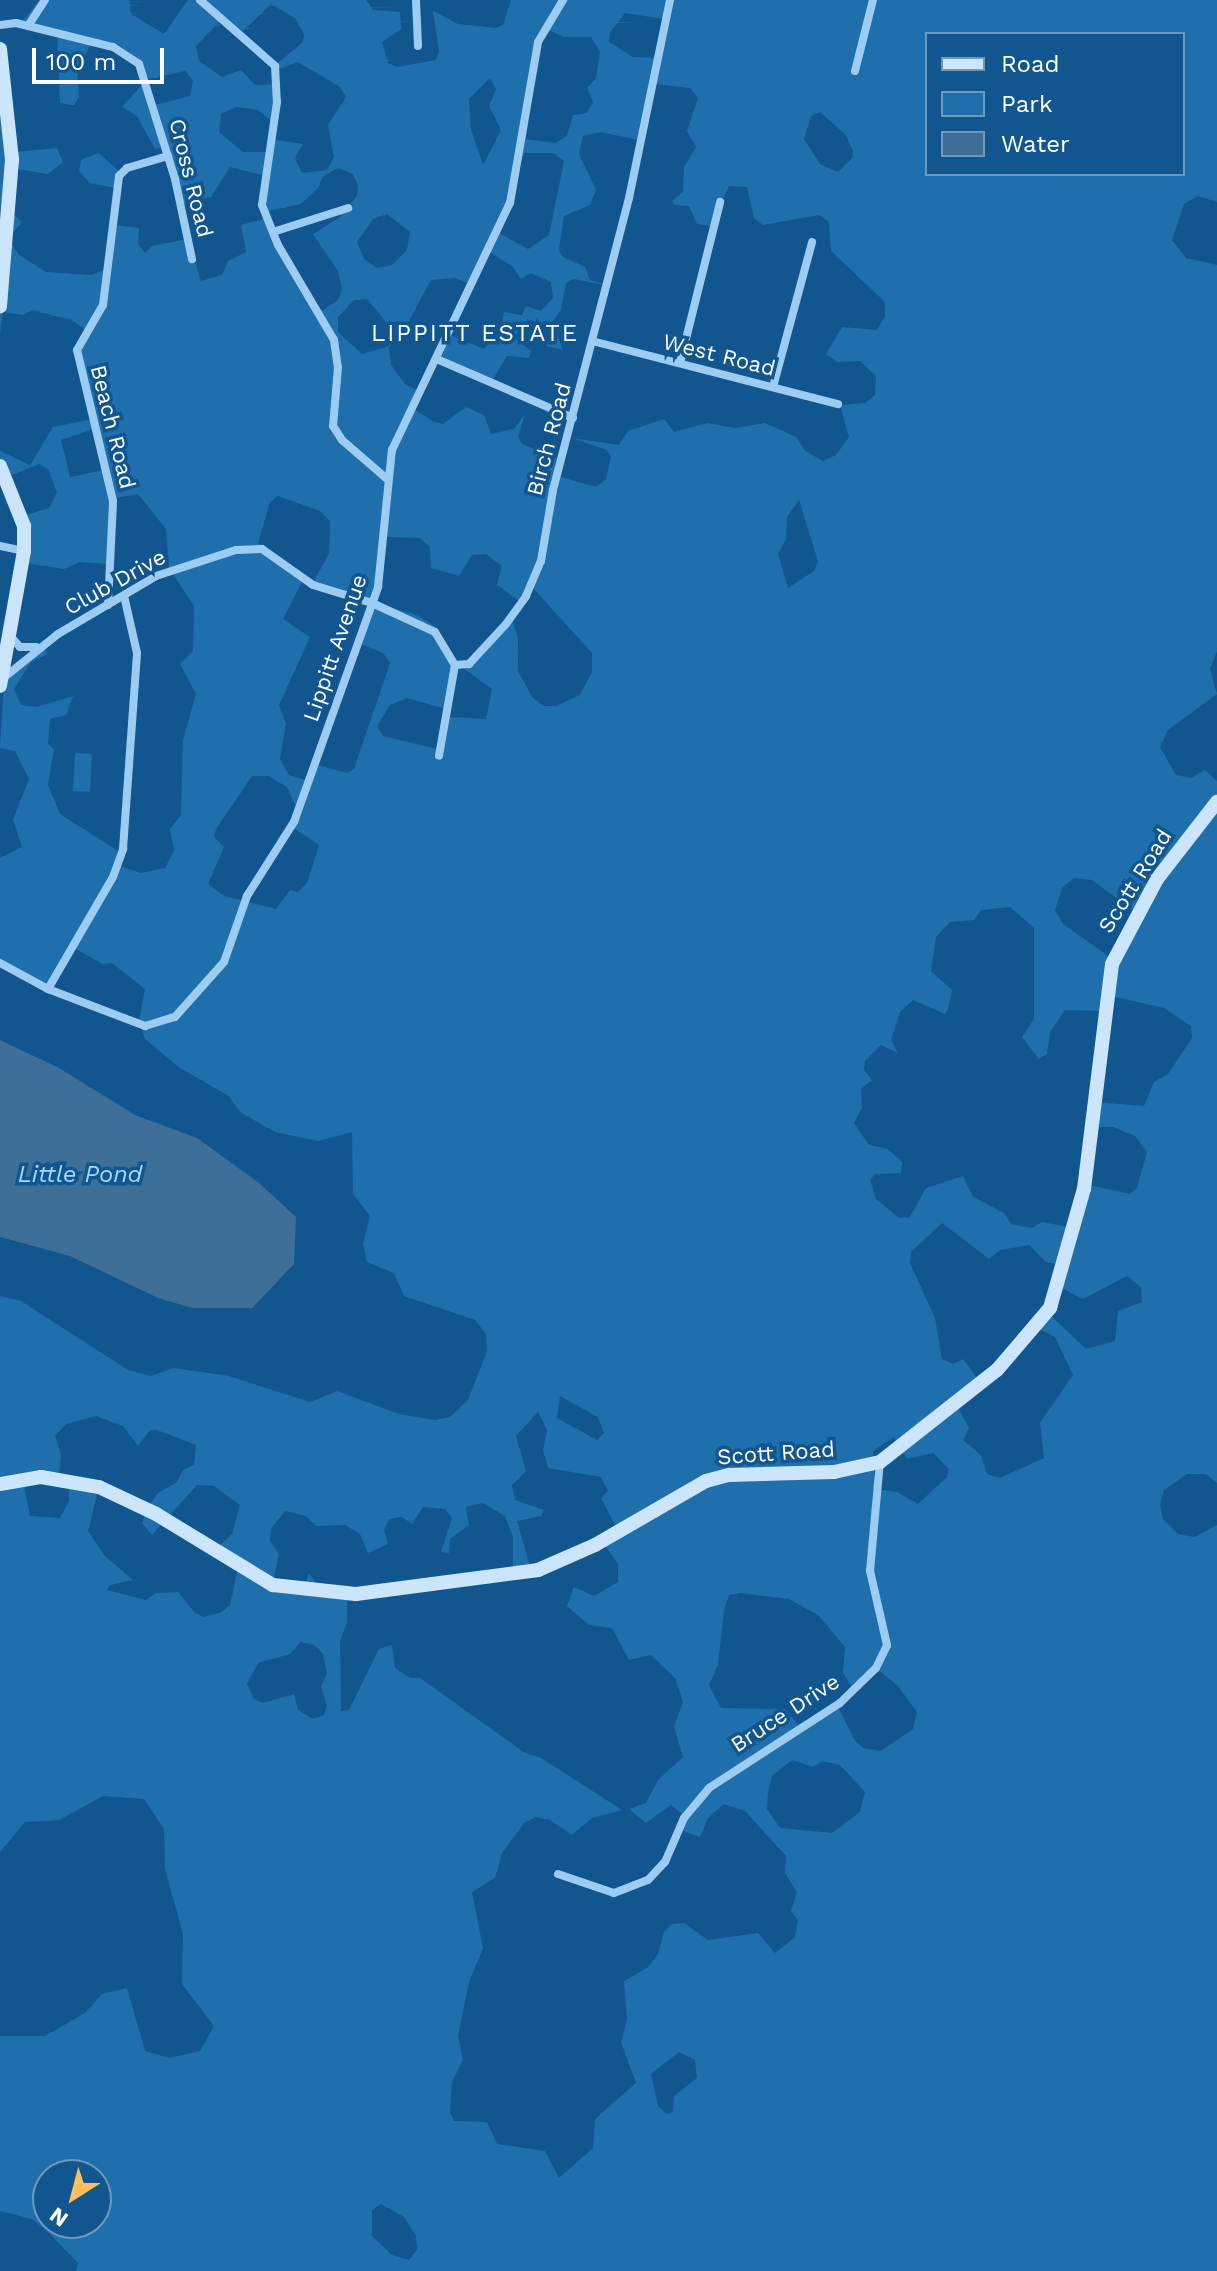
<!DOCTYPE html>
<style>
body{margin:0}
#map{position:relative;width:1217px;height:2271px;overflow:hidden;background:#11568f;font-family:"Work Sans",sans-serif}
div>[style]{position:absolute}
.green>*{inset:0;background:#206fad;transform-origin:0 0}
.water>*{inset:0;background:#3d6f98}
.street>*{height:8px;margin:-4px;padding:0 4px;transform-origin:4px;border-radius:4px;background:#9cccf2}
.secondary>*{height:14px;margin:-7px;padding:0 7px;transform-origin:7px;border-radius:7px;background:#cbe5fc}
span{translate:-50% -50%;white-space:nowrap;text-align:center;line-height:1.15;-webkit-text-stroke:7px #11568f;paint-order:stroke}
.street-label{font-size:22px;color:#fff}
.neighbourhood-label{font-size:24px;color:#fff;letter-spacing:2px}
.water-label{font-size:24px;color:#a8d6f9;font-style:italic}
.legend{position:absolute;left:925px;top:32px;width:260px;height:144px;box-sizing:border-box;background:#11568f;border:2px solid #709abc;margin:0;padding:10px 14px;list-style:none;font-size:24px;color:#fff}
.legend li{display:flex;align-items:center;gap:16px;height:40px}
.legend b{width:40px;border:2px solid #709abc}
.north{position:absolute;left:32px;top:2159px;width:80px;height:80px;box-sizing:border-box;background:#11568f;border:2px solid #709abc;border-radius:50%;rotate:216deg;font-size:22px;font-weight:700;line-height:32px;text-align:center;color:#fff}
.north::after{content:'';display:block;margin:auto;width:28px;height:36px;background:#ffbf5d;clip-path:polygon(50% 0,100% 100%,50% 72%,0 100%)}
.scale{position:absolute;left:32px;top:48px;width:132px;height:36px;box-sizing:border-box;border:4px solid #fff;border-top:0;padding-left:10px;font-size:24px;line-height:28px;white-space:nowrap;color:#fff;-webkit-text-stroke:6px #11568f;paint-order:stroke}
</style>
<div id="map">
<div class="green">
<i style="clip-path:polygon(evenodd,40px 0,129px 0,131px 14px,164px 34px,188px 0,366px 0,373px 10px,400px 12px,401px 29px,382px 42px,388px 63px,397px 67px,436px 60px,439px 51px,433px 11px,458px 24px,496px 28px,503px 25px,511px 0,1217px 0,1217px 202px,1198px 196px,1184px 204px,1172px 240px,1186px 258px,1217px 265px,1217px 651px,1210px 669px,1217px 694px,1168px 730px,1160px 747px,1176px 775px,1191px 778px,1205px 770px,1217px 781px,1217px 1483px,1206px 1474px,1187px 1474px,1164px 1490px,1160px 1505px,1163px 1519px,1178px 1534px,1194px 1537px,1217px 1525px,1217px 2271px,76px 2271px,78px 2263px,46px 2230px,32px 2219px,0 2211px,0 2036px,45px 2036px,85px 2013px,102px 1994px,127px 1988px,145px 2051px,169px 2058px,200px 2051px,214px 2026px,182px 1984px,183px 1934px,165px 1869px,164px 1829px,144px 1799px,103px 1796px,59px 1820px,25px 1822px,0 1852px,0 1296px,21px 1301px,128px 1370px,151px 1376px,174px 1368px,229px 1376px,310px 1402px,337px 1391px,399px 1414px,435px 1420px,450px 1417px,468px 1400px,487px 1351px,486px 1334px,475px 1320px,404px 1296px,394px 1273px,367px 1262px,363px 1244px,370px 1216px,353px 1194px,352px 1132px,318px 1141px,275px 1132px,240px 1112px,229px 1096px,180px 1068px,145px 1039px,139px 1022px,145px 989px,112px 963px,103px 964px,76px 949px,49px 985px,0 964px,0 858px,22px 847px,13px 820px,29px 779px,15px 751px,0 748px,4px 682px,45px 648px,47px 654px,31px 662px,14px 689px,21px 705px,37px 707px,73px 696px,66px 715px,50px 719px,48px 744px,54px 749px,48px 785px,60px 814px,120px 852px,119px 866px,141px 873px,165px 868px,174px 850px,170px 829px,181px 815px,183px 740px,196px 694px,180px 664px,193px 651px,194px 606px,169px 568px,166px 529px,138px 494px,115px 498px,107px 564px,80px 562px,64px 569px,26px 563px,23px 516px,49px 508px,57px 493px,48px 469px,39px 464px,9px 476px,0 475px,0 451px,30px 465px,53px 427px,93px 419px,79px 353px,88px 332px,72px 320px,32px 310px,23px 315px,3px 312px,0 333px,0 107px,15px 152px,57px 148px,63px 162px,48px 174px,17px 169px,10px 211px,22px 222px,8px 238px,19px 255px,46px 272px,91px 275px,107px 269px,114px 225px,139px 228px,138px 244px,145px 253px,152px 246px,188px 239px,201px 281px,222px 275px,228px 261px,246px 252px,241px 225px,267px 218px,320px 312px,338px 300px,342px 289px,338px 271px,313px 234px,340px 217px,357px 196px,358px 186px,353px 174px,338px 168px,323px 176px,318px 188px,301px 204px,267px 211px,266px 176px,230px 167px,211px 197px,182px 204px,165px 146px,155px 149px,137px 116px,122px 107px,148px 78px,129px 52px,94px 39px,77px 68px,79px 97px,74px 105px,60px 103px,57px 32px,23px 20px,40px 0,271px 4px,295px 18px,304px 34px,303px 42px,278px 63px,277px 70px,298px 62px,340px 87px,346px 97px,328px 125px,334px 157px,327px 170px,302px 173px,295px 158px,303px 144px,276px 140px,270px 152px,243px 152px,219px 132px,221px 114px,236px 107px,258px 110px,273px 122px,277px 84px,255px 85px,241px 70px,222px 77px,199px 61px,196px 46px,223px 18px,243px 31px,271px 4px,40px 0,625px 13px,664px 19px,659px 58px,633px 57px,609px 42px,610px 32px,625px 13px,40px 0,548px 30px,565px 37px,591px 37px,600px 52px,596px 78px,587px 88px,593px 102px,587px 113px,573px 115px,567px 136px,555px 143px,526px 139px,541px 40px,548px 30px,40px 0,927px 34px,1183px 34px,1183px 174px,927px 174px,927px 34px,40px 0,185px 71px,193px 80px,190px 96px,155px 105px,148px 79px,185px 71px,40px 0,490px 78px,496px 89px,489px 106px,501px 130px,483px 165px,471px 130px,469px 99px,490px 78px,40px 0,655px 84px,690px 88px,698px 98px,687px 131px,696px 147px,684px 167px,683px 192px,672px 201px,674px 205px,689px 206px,697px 224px,711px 226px,729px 186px,747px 187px,754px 218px,763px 225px,819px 215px,829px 222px,831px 251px,885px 302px,885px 317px,876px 330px,842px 327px,826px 354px,837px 362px,860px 361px,876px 376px,875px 395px,865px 403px,840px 405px,849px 437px,836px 455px,823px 461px,805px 451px,796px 437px,765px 423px,735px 428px,707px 423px,674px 432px,664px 419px,628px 431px,619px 445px,572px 438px,607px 450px,611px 457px,606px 479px,596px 487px,561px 477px,564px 461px,522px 444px,518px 437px,525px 414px,514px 429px,491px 434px,484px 415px,466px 407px,443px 424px,434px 422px,414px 409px,422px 393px,405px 384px,391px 365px,389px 347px,403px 332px,431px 280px,455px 278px,472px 285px,490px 252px,513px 267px,521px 279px,531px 273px,551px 282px,553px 298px,541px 311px,526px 306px,522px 315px,504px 312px,501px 330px,484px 349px,450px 335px,442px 357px,493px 379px,507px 356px,529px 358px,531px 351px,514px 338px,527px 319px,546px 325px,550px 332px,546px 346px,563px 350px,552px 322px,561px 310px,566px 283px,574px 279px,610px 286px,590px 280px,585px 267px,563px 257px,559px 250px,564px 216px,590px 205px,596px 190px,579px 154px,583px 136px,600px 132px,644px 141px,655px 84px,40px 0,820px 112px,846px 135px,853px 151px,852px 158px,838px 172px,820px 164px,804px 139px,811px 116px,820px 112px,40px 0,524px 153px,554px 153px,564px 161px,549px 235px,528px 249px,499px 233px,524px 153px,40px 0,387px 214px,410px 232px,407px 250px,392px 265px,377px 268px,364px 259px,357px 242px,373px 219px,387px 214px,40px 0,367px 299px,386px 322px,389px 346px,362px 354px,338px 332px,338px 317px,354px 300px,367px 299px,40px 0,94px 429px,104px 470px,70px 477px,61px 440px,94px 429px,40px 0,278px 496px,320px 511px,330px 521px,329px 553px,312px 585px,372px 604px,358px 643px,383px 653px,390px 663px,354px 769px,347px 773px,317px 765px,309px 781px,289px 775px,280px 759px,286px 723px,279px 705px,310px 637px,283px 619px,303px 580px,258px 543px,270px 502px,278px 496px,40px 0,799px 500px,818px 561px,814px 571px,788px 588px,778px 554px,786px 539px,787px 517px,799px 500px,40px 0,385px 537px,420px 538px,430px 547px,431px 568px,459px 576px,472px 555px,486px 554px,502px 566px,497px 585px,521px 602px,533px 588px,592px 653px,592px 672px,580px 695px,556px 706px,543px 706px,532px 697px,518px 671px,518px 638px,511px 617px,469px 663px,460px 666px,492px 689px,486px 719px,446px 717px,437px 749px,383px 736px,377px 726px,390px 705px,407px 698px,446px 709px,456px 662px,437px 628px,419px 616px,373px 602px,385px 537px,40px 0,252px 776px,268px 776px,287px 787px,298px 811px,292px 827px,319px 845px,307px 883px,298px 892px,290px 890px,276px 909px,224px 896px,208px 884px,224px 847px,214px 837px,216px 829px,252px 776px,40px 0,1074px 878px,1092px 880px,1138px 914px,1114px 960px,1063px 924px,1055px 910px,1062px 888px,1074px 878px,40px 0,1010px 907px,1034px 928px,1034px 1019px,1022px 1037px,1039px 1059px,1047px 1054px,1050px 1032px,1065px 1010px,1104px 1011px,1111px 996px,1164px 1008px,1191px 1026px,1192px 1038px,1168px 1074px,1154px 1082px,1144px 1106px,1094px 1102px,1091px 1127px,1113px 1127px,1135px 1136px,1147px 1152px,1137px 1188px,1130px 1194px,1084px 1184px,1074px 1228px,1042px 1222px,1032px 1228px,1011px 1224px,1004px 1213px,973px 1197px,963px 1176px,926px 1188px,910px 1217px,899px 1218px,876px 1199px,870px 1180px,875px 1174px,901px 1173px,902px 1162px,888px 1149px,869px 1145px,854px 1123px,862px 1108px,861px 1089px,872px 1080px,864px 1070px,865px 1061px,881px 1045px,898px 1053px,891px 1040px,900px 1012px,913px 1000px,945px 1014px,948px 1009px,952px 990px,931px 971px,936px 937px,950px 922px,974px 920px,981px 910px,1010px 907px,40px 0,942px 1223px,989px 1259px,1000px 1250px,1029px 1245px,1046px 1262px,1067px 1266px,1062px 1288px,1083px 1299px,1127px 1276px,1141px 1287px,1142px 1302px,1118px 1311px,1115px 1341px,1086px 1349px,1048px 1313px,1037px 1328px,1055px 1337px,1073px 1375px,1040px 1423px,1044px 1458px,1000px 1478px,987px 1474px,981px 1455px,963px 1440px,969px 1428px,954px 1400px,979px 1381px,963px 1359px,953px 1364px,942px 1359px,935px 1318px,910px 1263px,911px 1252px,942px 1223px,40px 0,560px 1396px,598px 1417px,604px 1433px,597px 1440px,557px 1418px,560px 1396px,40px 0,538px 1412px,547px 1430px,543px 1450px,548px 1468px,601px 1477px,608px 1491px,601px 1498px,616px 1527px,601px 1540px,618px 1564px,618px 1582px,594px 1596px,574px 1587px,567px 1606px,589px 1625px,612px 1628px,629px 1660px,651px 1655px,675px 1678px,683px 1702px,674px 1727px,683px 1757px,658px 1780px,646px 1803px,629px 1809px,646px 1823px,671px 1805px,686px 1817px,681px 1830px,700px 1837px,708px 1818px,724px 1804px,745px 1811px,786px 1856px,785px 1873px,797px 1892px,791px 1911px,798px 1920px,795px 1937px,775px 1953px,758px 1933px,708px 1940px,684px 1923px,672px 1924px,664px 1932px,658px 1954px,647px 1968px,624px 1981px,627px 2020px,621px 2042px,636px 2083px,595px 2119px,593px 2148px,559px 2178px,545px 2151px,497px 2144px,487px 2122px,454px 2121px,450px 2112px,452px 2082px,463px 2060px,458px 2036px,469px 1982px,483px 1948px,472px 1892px,495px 1878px,502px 1853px,524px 1823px,536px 1817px,550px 1820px,572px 1835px,592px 1818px,622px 1810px,541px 1758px,525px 1753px,420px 1678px,410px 1678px,395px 1668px,392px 1645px,379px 1649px,349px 1710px,341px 1711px,340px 1641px,347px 1622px,347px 1599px,323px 1593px,309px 1573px,304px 1589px,273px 1581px,279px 1554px,270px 1541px,271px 1529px,285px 1511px,306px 1516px,316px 1526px,345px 1525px,360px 1534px,368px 1553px,388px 1544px,384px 1530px,389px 1519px,402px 1517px,412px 1524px,423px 1507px,445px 1509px,452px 1518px,441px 1552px,449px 1553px,450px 1539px,469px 1525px,466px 1507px,483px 1503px,505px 1516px,513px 1537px,513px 1571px,530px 1567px,517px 1521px,541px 1516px,544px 1510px,515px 1500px,512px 1485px,526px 1471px,516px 1436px,538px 1412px,40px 0,96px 1416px,123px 1426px,138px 1446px,150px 1430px,157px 1430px,196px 1445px,194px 1465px,183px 1470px,176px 1483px,158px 1493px,148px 1507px,142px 1523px,152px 1535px,197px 1485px,214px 1486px,240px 1505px,232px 1534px,214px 1551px,238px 1568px,230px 1605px,222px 1612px,204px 1617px,195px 1613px,178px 1592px,156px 1593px,146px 1600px,107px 1590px,110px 1585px,133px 1580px,105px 1556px,88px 1531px,99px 1486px,69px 1479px,69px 1501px,60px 1518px,30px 1516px,23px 1480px,59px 1476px,61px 1455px,55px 1436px,66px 1424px,96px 1416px,40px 0,894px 1437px,907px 1459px,933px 1453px,949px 1469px,947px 1477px,918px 1504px,897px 1492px,875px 1489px,873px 1451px,894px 1437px,40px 0,741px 1593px,789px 1599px,818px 1615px,845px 1647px,843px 1673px,852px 1687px,876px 1668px,897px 1685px,917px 1712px,913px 1729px,881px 1751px,863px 1748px,854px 1739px,836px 1703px,799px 1726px,785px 1709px,721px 1708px,709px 1685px,718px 1665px,724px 1610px,729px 1595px,741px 1593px,40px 0,300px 1642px,314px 1645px,323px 1654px,327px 1673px,321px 1687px,327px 1706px,324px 1715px,313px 1719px,298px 1710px,294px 1694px,263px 1703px,254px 1699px,247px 1684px,258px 1663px,290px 1654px,300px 1642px,40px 0,792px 1760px,813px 1767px,822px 1761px,840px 1765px,865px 1792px,860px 1812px,832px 1833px,780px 1828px,767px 1809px,768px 1792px,772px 1776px,792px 1760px,40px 0,679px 2052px,695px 2060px,697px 2078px,674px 2096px,673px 2112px,667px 2114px,658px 2106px,651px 2074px,679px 2052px,40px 0,48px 2175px,96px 2175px,96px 2223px,48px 2223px,48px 2175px,40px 0,381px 2204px,404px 2217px,416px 2236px,417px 2250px,409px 2260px,392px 2255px,372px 2236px,372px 2210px,381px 2204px)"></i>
<i style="clip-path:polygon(99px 153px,121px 173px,115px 188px,90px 183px,79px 171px,81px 160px)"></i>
<i style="left:75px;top:753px;width:17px;height:38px;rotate:3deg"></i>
</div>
<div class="water">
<i style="clip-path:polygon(0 1040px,59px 1068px,135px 1115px,197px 1138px,259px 1183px,296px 1217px,294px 1264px,252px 1308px,192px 1308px,158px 1298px,70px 1256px,0 1237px)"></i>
</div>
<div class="street">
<i style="left:200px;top:0;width:100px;rotate:41.3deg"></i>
<i style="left:275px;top:66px;width:36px;rotate:87deg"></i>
<i style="left:277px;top:102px;width:104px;rotate:98.3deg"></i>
<i style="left:262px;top:205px;width:43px;rotate:68.2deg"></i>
<i style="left:278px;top:245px;width:110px;rotate:59.5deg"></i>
<i style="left:334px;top:340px;width:27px;rotate:82deg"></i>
<i style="left:338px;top:367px;width:59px;rotate:94.8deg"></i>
<i style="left:333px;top:426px;width:17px;rotate:57deg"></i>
<i style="left:342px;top:440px;width:60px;rotate:40.9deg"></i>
<i style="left:416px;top:0;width:46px;rotate:87.5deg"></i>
<i style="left:0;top:25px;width:16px;rotate:-7deg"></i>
<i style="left:16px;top:23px;width:100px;rotate:13.9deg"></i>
<i style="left:113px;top:47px;width:31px;rotate:33deg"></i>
<i style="left:139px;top:64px;width:121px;rotate:72.6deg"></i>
<i style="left:175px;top:179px;width:82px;rotate:78deg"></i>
<i style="left:28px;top:26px;width:31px;rotate:-57deg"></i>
<i style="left:855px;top:71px;width:73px;rotate:-75.8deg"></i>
<i style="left:273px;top:232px;width:79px;rotate:-17.7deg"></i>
<i style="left:592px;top:341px;width:254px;rotate:14.4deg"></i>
<i style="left:439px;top:360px;width:146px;rotate:23.4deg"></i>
<i style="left:680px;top:363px;width:166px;rotate:-76deg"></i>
<i style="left:773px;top:387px;width:150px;rotate:-74.9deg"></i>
<i style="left:0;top:546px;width:25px;rotate:12deg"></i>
<i style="left:108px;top:605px;width:104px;rotate:-87.2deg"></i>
<i style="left:113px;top:501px;width:155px;rotate:-103.4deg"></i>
<i style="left:77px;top:350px;width:52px;rotate:-60deg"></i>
<i style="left:103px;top:305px;width:130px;rotate:-82.9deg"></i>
<i style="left:119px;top:176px;width:11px;rotate:-45deg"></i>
<i style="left:127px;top:168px;width:43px;rotate:-16.3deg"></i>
<i style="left:11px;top:637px;width:13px;rotate:48deg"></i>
<i style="left:20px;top:647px;width:16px"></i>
<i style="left:455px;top:665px;width:14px;rotate:-4deg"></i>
<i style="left:469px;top:664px;width:54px;rotate:-47.2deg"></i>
<i style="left:506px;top:624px;width:34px;rotate:-54deg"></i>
<i style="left:526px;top:596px;width:38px;rotate:-67deg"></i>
<i style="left:541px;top:561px;width:72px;rotate:-80.4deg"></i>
<i style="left:553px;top:490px;width:302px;rotate:-75.4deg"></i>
<i style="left:629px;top:198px;width:202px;rotate:-78.3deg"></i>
<i style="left:1px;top:680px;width:73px;rotate:-38.9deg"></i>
<i style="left:58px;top:634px;width:114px;rotate:-30.6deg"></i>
<i style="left:156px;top:576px;width:84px;rotate:-18deg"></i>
<i style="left:236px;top:550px;width:26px;rotate:-2deg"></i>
<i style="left:262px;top:549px;width:62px;rotate:35.2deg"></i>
<i style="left:313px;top:585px;width:62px;rotate:17deg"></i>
<i style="left:372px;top:603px;width:69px;rotate:24.7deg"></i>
<i style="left:435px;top:632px;width:39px;rotate:59deg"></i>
<i style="left:455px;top:665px;width:92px;rotate:100deg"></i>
<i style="left:0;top:963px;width:55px;rotate:28.4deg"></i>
<i style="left:48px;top:989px;width:104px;rotate:20.9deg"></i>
<i style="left:145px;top:1026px;width:31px;rotate:-17deg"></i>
<i style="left:175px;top:1017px;width:74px;rotate:-48.3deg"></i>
<i style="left:224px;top:962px;width:70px;rotate:-70.8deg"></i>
<i style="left:247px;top:896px;width:88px;rotate:-57.6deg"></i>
<i style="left:294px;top:822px;width:250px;rotate:-70.3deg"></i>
<i style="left:378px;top:587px;width:138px;rotate:-84.2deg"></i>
<i style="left:392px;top:450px;width:274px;rotate:-64.5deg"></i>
<i style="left:510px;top:203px;width:163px;rotate:-80.1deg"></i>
<i style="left:538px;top:42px;width:49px;rotate:-59.2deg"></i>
<i style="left:48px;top:989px;width:129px;rotate:-59.9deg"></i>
<i style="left:113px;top:877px;width:30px;rotate:-70deg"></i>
<i style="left:123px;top:849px;width:196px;rotate:-85.9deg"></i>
<i style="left:137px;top:653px;width:58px;rotate:-102.8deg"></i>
<i style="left:558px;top:1874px;width:59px;rotate:18.7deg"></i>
<i style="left:614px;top:1893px;width:36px;rotate:-21deg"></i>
<i style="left:648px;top:1880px;width:25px;rotate:-47deg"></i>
<i style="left:665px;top:1862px;width:48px;rotate:-66.6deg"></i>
<i style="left:684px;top:1818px;width:39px;rotate:-50deg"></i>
<i style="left:709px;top:1788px;width:156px;rotate:-33deg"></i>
<i style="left:840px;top:1703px;width:50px;rotate:-44.2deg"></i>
<i style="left:876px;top:1668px;width:25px;rotate:-64deg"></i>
<i style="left:887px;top:1645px;width:76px;rotate:-102.9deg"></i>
<i style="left:870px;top:1571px;width:109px;rotate:-84.8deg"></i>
</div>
<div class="secondary">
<i style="left:0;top:49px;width:112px;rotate:83.8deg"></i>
<i style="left:12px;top:160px;width:147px;rotate:94.7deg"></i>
<i style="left:0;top:466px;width:65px;rotate:68.2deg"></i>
<i style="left:24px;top:526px;width:25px;rotate:90deg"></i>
<i style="left:24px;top:551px;width:137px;rotate:100.1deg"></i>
<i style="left:0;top:1484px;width:42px;rotate:-9.7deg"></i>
<i style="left:41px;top:1477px;width:59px;rotate:9.8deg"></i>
<i style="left:99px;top:1487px;width:63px;rotate:25.3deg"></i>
<i style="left:156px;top:1514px;width:137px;rotate:31.3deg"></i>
<i style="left:273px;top:1585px;width:83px;rotate:6.2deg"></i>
<i style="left:356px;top:1594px;width:184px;rotate:-7.5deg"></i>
<i style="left:538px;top:1570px;width:62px;rotate:-23.7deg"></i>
<i style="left:595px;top:1545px;width:128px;rotate:-30deg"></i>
<i style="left:706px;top:1481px;width:24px;rotate:-15deg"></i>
<i style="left:729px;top:1475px;width:105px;rotate:-1.6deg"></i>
<i style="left:834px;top:1472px;width:47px;rotate:-12.3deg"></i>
<i style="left:880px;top:1462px;width:149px;rotate:-38.2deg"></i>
<i style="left:997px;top:1370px;width:82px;rotate:-49.5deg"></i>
<i style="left:1050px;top:1308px;width:124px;rotate:-74.1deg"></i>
<i style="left:1084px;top:1189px;width:227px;rotate:-82.9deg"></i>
<i style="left:1112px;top:964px;width:96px;rotate:-62.1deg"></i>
<i style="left:1157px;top:879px;width:98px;rotate:-52.1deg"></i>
</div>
<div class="street-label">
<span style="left:191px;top:178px;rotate:76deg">Cross Road</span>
<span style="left:719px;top:355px;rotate:14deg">West Road</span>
<span style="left:113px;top:427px;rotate:76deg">Beach Road</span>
<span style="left:549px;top:439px;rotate:-75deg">Birch Road</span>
<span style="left:115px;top:582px;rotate:-29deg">Club Drive</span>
<span style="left:335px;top:648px;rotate:-71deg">Lippitt Avenue</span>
<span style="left:1135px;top:881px;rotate:-58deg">Scott Road</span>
<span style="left:776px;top:1453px;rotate:-4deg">Scott Road</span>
<span style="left:785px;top:1713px;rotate:-33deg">Bruce Drive</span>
</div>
<div class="neighbourhood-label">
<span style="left:475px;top:334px">LIPPITT ESTATE</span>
</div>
<div class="water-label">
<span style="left:80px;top:1175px">Little Pond</span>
</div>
<ul class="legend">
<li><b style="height:10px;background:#cbe5fc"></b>Road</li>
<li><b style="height:22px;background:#206fad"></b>Park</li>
<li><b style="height:22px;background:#3d6f98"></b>Water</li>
</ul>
<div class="north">N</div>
<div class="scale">100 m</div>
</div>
